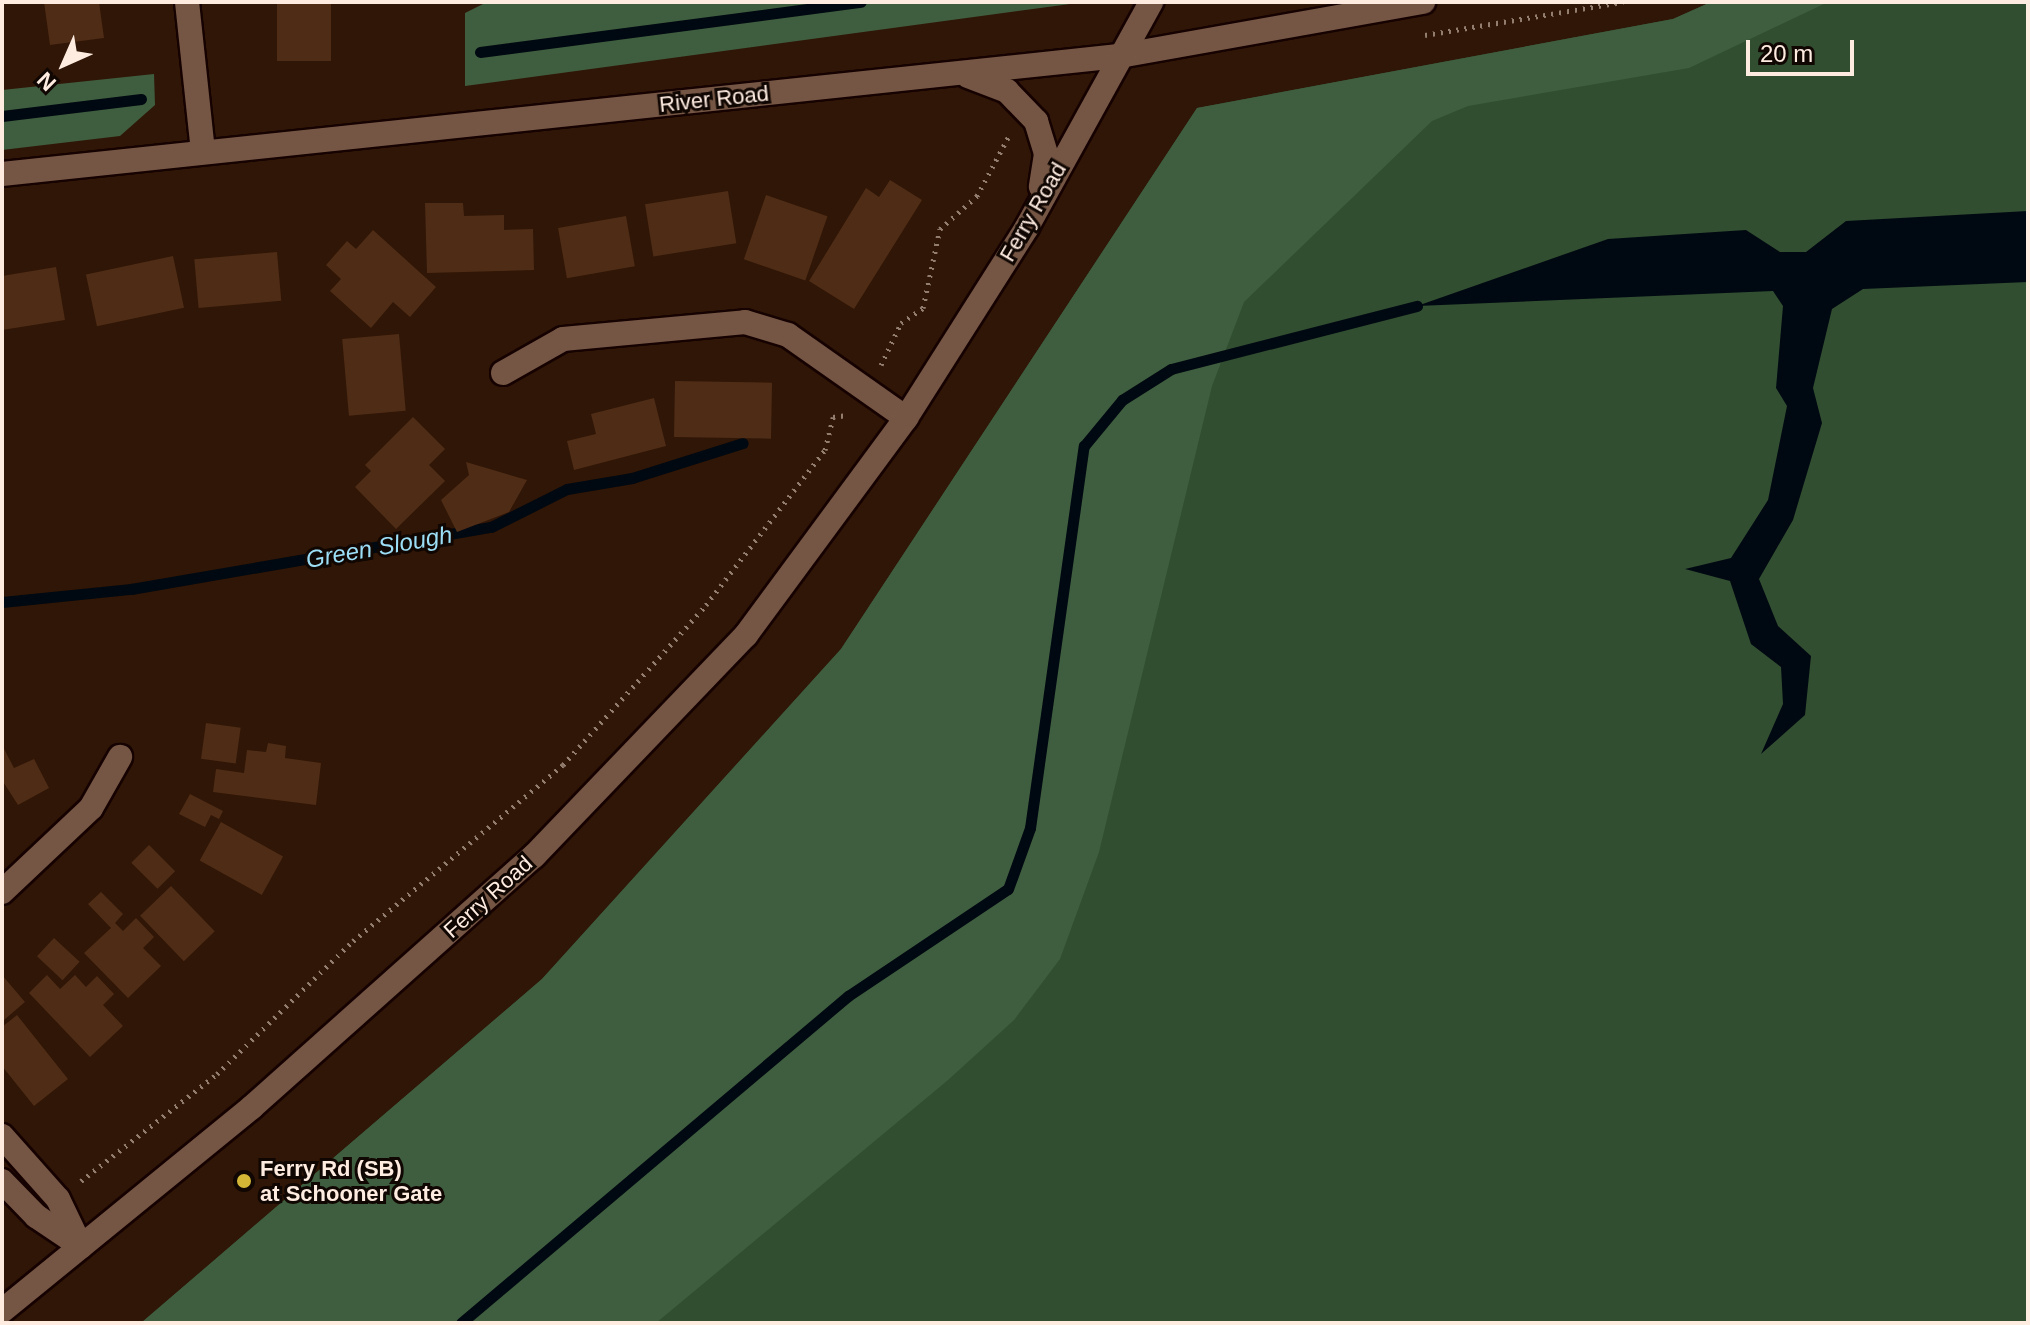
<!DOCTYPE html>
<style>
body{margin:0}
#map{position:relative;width:2030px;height:1325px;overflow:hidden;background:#301606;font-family:Helvetica,sans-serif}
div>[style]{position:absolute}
.green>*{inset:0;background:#314e31}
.forest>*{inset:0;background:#3f5e3f}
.water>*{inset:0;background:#000911}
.stream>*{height:11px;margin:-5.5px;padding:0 5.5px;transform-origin:5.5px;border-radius:5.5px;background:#000911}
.building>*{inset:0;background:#4f2c16;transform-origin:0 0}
.path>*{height:5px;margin-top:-2.5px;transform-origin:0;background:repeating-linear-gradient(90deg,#937d6f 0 2px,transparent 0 8px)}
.roads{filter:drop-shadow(2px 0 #160200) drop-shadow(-2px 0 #160200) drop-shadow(0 2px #160200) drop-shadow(0 -2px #160200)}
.street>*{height:24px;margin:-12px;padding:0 12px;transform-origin:12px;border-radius:12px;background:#755644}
.secondary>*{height:24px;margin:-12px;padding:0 12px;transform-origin:12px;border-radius:12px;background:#755644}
.dots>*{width:22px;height:22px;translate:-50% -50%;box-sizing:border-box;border:4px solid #100602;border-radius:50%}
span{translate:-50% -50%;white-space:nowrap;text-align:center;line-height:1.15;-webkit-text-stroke:6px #100602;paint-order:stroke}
.street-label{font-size:22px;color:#feece1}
.poi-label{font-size:22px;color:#feece1;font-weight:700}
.left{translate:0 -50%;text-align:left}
.water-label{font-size:24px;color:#9cdef6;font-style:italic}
.frame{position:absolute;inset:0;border:4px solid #feece1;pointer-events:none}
.north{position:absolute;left:24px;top:24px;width:80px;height:80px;-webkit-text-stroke:6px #100602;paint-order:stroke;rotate:225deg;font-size:22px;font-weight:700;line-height:32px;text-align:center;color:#feece1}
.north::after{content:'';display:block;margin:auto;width:28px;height:36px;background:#feece1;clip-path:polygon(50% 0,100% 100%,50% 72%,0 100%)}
.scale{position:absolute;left:1746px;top:40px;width:108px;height:36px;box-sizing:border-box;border:4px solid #feece1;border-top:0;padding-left:10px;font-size:24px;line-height:28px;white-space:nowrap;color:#feece1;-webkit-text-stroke:6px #100602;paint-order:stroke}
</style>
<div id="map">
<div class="green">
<i style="clip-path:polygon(1711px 2px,2028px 2px,2028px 1323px,141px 1323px,542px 979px,841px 649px,1197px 108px,1673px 19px)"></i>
</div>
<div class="forest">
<i style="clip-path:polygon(487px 2px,1085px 2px,465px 86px,465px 13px)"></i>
<i style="clip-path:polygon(1711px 2px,1828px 2px,1689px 68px,1468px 106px,1432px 121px,1244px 302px,1212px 386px,1099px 852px,1060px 959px,1014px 1020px,948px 1080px,656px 1323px,141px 1323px,542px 979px,841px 649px,1197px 108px,1673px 19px)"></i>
<i style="clip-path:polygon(154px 74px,155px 105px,120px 136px,2px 150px,2px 90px)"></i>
</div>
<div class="water">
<i style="clip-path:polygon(2028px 211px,2028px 282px,1863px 289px,1832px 309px,1813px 388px,1822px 423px,1793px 520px,1759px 579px,1778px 626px,1811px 656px,1805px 715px,1761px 754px,1783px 704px,1781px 667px,1751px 644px,1730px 581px,1685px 569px,1731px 558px,1768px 500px,1787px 406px,1776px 388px,1783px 306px,1773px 291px,1417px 306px,1608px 239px,1746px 230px,1780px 252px,1806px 252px,1846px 221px)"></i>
</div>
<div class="stream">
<i style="left:480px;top:52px;width:384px;rotate:-7.5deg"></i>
<i style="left:2px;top:116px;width:140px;rotate:-7deg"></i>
<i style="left:2px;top:602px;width:130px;rotate:-5.8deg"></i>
<i style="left:131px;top:589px;width:365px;rotate:-9.8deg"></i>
<i style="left:491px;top:527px;width:85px;rotate:-26.6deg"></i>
<i style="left:567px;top:489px;width:66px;rotate:-9.6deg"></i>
<i style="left:632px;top:478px;width:116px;rotate:-17.5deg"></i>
<i style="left:461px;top:1323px;width:507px;rotate:-40.2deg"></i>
<i style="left:848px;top:996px;width:192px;rotate:-33.8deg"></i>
<i style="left:1008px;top:889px;width:65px;rotate:-70.2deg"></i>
<i style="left:1030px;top:828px;width:386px;rotate:-82deg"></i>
<i style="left:1084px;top:446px;width:60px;rotate:-50.4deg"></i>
<i style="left:1122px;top:400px;width:58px;rotate:-32.3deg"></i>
<i style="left:1171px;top:369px;width:254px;rotate:-14.4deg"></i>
</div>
<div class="building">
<i style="clip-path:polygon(44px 2px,99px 2px,104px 38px,50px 45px)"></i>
<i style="left:277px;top:2px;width:54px;height:59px"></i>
<i style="clip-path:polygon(890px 180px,922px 200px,854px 309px,809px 281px,866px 188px,879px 197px)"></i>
<i style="left:728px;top:191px;width:53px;height:84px;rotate:81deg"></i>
<i style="left:766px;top:195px;width:65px;height:68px;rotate:19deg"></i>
<i style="clip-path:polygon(425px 203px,463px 203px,464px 216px,504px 215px,504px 230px,533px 229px,534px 270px,427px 273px)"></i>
<i style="left:626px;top:216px;width:51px;height:69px;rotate:80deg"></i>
<i style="clip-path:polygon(373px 230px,436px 287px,410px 317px,393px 302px,371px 328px,330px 291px,341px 279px,326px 265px,347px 241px,356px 249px)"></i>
<i style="left:277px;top:252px;width:49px;height:83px;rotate:85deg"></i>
<i style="left:173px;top:256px;width:53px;height:89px;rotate:78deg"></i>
<i style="clip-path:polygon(56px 267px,65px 320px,2px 330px,2px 276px)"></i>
<i style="left:399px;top:334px;width:77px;height:57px;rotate:85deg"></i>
<i style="left:675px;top:381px;width:97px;height:56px;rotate:1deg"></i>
<i style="clip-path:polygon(654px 398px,666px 446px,574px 470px,567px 441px,596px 434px,591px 414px)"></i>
<i style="clip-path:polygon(413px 417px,445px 449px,429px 465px,445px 481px,396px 529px,355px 487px,371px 471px,365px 465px)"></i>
<i style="clip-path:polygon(466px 462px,527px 480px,509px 512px,457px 532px,441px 500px,469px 475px)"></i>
<i style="left:206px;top:723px;width:35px;height:36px;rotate:8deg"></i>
<i style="clip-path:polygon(268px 743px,286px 746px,285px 758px,321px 763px,316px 805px,213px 792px,216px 769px,244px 773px,247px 750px,266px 752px)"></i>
<i style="clip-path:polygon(2px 745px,14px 768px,34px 759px,49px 788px,18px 805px,2px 780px)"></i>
<i style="clip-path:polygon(190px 794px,223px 811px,219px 819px,211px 815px,205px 827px,179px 814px)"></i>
<i style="left:221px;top:822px;width:71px;height:44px;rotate:29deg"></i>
<i style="left:149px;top:845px;width:37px;height:25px;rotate:45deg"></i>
<i style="left:171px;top:886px;width:63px;height:43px;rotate:46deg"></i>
<i style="clip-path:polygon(101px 892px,123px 914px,115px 923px,123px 931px,136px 918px,154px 937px,143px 948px,161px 966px,128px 998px,84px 953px,111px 928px,88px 904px)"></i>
<i style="left:54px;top:938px;width:35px;height:25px;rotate:43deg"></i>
<i style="clip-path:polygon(2px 975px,25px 1002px,4px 1020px,2px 1018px)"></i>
<i style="clip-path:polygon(47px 975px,60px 989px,75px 975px,86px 987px,97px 976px,114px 994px,103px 1005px,123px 1026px,90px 1057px,29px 993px)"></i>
<i style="clip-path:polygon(17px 1015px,68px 1079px,34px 1106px,2px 1066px,2px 1027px)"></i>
</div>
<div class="path">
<i style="left:1425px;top:35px;width:201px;rotate:-9.5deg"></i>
<i style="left:881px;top:365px;width:47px;rotate:-64.5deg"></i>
<i style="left:901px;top:323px;width:27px;rotate:-34deg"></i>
<i style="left:923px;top:308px;width:81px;rotate:-77.9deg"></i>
<i style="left:940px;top:229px;width:50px;rotate:-41.7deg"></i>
<i style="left:977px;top:196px;width:70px;rotate:-62deg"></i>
<i style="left:81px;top:1181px;width:173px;rotate:-38.2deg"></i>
<i style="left:217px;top:1074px;width:190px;rotate:-44.4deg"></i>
<i style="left:353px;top:941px;width:274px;rotate:-40deg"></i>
<i style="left:563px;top:765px;width:215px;rotate:-48.2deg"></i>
<i style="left:706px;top:605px;width:195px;rotate:-52.5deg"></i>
<i style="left:825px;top:450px;width:34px;rotate:-76deg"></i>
<i style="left:833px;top:417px;width:14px;rotate:-8deg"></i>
</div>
<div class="roads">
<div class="street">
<i style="left:187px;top:2px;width:151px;rotate:83.9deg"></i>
<i style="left:503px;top:373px;width:69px;rotate:-29.5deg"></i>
<i style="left:563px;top:339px;width:183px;rotate:-5.3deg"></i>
<i style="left:745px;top:322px;width:45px;rotate:16.8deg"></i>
<i style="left:788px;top:335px;width:144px;rotate:35.1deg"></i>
<i style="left:2px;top:892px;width:122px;rotate:-43.3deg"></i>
<i style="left:91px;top:808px;width:59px;rotate:-60.4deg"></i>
<i style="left:2px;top:1136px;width:84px;rotate:48.4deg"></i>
<i style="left:58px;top:1199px;width:53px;rotate:64.4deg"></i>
<i style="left:2px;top:1181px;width:49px;rotate:45.8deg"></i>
<i style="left:36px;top:1216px;width:52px;rotate:34deg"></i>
</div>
<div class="secondary">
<i style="left:968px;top:76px;width:42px;rotate:21deg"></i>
<i style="left:1007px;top:91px;width:42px;rotate:46deg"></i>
<i style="left:1036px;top:121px;width:34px;rotate:73deg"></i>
<i style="left:1046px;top:154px;width:33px;rotate:99deg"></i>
<i style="left:2px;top:174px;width:1123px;rotate:-6.03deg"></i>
<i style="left:1119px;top:56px;width:309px;rotate:-10.1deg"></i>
<i style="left:2px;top:1311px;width:323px;rotate:-39.2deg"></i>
<i style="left:252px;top:1107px;width:378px;rotate:-41.7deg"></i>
<i style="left:534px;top:856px;width:306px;rotate:-46.2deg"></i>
<i style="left:746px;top:635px;width:270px;rotate:-53.6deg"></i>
<i style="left:906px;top:418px;width:226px;rotate:-57.6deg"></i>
<i style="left:1027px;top:227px;width:257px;rotate:-61.1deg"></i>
</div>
</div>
<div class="dots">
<i style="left:244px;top:1181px;background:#d3b635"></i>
</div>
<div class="street-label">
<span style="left:714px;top:99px;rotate:-6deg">River Road</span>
<span style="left:1033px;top:212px;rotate:-60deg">Ferry Road</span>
<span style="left:488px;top:897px;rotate:-42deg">Ferry Road</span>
</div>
<div class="poi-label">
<span class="left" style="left:260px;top:1181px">Ferry Rd (SB)<br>at Schooner Gate</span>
</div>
<div class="water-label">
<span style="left:379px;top:547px;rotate:-10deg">Green Slough</span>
</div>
<div class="frame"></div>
<div class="north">N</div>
<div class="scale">20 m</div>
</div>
